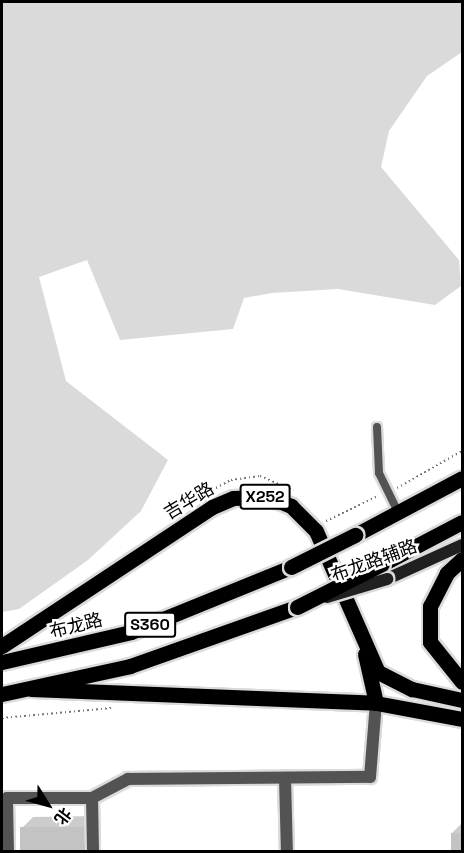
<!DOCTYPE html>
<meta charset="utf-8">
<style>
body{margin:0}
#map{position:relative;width:464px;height:853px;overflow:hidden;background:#fff;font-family:"Space Grotesk","Noto Sans SC",sans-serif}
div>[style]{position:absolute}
.green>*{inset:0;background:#dadada}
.shadow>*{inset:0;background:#0003}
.building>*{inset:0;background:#c3c3c3;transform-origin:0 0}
.path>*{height:2px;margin-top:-1px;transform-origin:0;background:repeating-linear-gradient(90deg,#757575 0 1.5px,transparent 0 4.5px)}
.roads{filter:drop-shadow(2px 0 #dbdbdb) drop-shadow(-2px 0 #dbdbdb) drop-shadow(0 2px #dbdbdb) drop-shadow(0 -2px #dbdbdb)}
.service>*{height:8px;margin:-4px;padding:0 4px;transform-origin:4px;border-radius:4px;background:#535353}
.minor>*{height:12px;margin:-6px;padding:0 6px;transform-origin:6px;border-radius:6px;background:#535353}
.secondary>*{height:12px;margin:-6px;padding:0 6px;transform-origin:6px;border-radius:6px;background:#202020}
.primary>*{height:15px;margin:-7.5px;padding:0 7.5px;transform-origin:7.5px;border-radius:7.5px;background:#000}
.bridges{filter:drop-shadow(2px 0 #dbdbdb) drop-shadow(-2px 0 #dbdbdb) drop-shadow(0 2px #dbdbdb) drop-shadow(0 -2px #dbdbdb)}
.secondary-bridge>*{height:12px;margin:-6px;padding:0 6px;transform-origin:6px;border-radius:6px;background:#202020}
.primary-bridge>*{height:15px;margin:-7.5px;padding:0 7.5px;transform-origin:7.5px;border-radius:7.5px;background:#000}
span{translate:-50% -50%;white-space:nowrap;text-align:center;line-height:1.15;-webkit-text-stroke:5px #fff;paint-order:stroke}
.shield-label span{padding:2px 4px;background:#fff;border:2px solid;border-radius:4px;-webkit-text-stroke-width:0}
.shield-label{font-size:16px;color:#000;font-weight:700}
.street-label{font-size:18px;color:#000}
.frame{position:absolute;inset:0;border:3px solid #000;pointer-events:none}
.north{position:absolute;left:18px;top:775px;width:60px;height:60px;-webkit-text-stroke:4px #fff;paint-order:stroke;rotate:127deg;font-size:16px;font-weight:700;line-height:24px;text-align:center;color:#000}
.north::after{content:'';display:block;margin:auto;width:21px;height:27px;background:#000;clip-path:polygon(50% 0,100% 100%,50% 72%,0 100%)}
</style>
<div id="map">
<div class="green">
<i style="clip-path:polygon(2px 2px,462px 2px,462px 52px,427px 76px,389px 131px,381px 167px,459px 260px,461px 286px,435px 305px,338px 289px,272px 293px,244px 298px,233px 329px,120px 340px,87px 260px,39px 277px,66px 381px,168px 460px,141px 511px,88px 560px,19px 609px,2px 612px)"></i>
</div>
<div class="shadow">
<i style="clip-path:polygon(96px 816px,96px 852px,22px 852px,22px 828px,33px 817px)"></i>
<i style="clip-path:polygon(462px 823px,462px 852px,452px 852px,452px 833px)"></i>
</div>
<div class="building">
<i style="left:85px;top:827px;width:25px;height:65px;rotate:90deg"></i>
<i style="left:451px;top:833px;width:11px;height:19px"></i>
</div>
<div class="path">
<i style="left:397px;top:488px;width:75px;rotate:-29.6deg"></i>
<i style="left:212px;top:490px;width:21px;rotate:-28deg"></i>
<i style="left:231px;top:480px;width:29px;rotate:-8deg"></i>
<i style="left:260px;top:476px;width:36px;rotate:23deg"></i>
<i style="left:326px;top:521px;width:58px;rotate:-25.7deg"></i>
<i style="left:2px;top:718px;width:110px;rotate:-5.2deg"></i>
</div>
<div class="roads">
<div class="service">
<i style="left:377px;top:427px;width:46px;rotate:87.5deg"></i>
<i style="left:379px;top:473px;width:43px;rotate:64deg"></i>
</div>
<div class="minor">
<i style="left:285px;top:778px;width:74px;rotate:88.5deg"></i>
<i style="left:92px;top:798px;width:54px;rotate:88.9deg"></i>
<i style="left:8px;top:852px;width:54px;rotate:-91.1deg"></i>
<i style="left:7px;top:798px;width:85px"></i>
<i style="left:92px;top:798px;width:41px;rotate:-27.8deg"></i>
<i style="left:128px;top:779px;width:242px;rotate:-0.5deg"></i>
<i style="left:370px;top:777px;width:74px;rotate:-85.4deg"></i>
</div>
<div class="secondary">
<i style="left:387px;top:579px;width:82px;rotate:-24.4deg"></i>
</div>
<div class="primary">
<i style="left:355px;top:535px;width:121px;rotate:-28deg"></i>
<i style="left:462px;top:559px;width:21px;rotate:137deg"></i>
<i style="left:447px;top:573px;width:37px;rotate:117deg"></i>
<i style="left:430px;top:606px;width:36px;rotate:90deg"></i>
<i style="left:430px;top:642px;width:51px;rotate:51.3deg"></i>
<i style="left:382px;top:564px;width:90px;rotate:-27.7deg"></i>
<i style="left:2px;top:646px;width:252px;rotate:-33.5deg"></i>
<i style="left:212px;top:507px;width:23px;rotate:-23deg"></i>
<i style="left:233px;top:498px;width:36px;rotate:-2deg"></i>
<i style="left:269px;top:497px;width:24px;rotate:22deg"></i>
<i style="left:291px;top:506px;width:35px;rotate:45deg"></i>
<i style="left:316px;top:531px;width:154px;rotate:66.3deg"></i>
<i style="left:378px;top:672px;width:38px;rotate:27deg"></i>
<i style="left:412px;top:689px;width:51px;rotate:12.4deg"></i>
<i style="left:365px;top:654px;width:50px;rotate:77.3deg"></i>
<i style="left:2px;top:662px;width:132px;rotate:-13.1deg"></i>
<i style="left:131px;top:632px;width:173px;rotate:-22.1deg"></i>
<i style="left:31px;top:689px;width:345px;rotate:2.3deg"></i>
<i style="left:376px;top:703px;width:87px;rotate:10.5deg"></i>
<i style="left:2px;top:694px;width:131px;rotate:-12.3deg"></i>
<i style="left:130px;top:666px;width:177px;rotate:-19.5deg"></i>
</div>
</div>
<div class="bridges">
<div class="secondary-bridge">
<i style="left:327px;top:597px;width:63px;rotate:-16.7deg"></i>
</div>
<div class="primary-bridge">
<i style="left:291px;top:567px;width:72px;rotate:-26.6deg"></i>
<i style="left:297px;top:607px;width:95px;rotate:-26.8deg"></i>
</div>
</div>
<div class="shield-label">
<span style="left:265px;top:497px">X252</span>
<span style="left:150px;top:625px">S360</span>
</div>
<div class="street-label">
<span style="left:189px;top:501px;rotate:-31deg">吉华路</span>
<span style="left:374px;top:561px;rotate:-20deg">布龙路辅路</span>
<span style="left:76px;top:626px;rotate:-14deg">布龙路</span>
</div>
<div class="frame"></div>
<div class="north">北</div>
</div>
